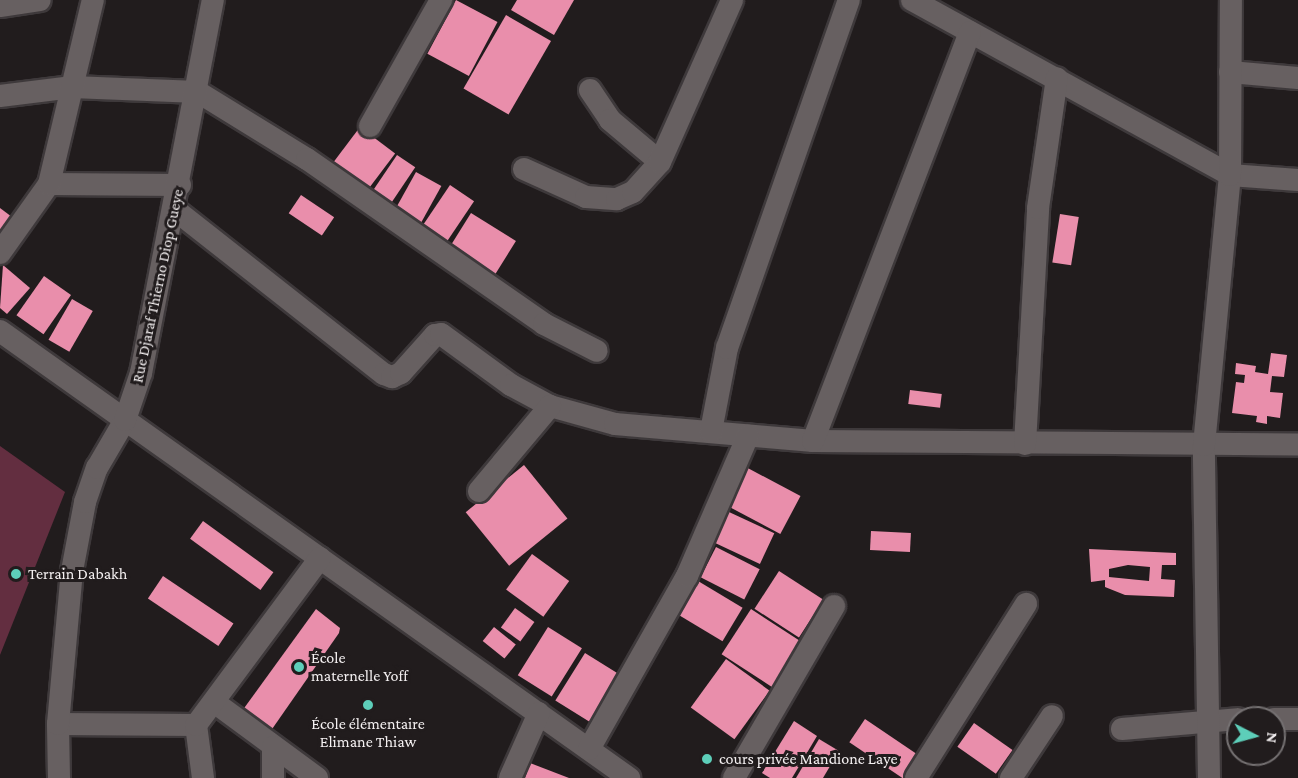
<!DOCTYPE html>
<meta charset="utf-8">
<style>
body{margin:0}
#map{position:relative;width:1298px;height:778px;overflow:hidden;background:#211c1d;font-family:"Crimson Pro",serif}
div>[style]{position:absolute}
.green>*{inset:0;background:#632e40}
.building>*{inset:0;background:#e98eab;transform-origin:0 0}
.roads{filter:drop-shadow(2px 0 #3e393b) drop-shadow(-2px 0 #3e393b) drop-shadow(0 2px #3e393b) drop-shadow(0 -2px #3e393b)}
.minor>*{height:22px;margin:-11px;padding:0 11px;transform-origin:11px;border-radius:11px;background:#676061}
.dots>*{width:16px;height:16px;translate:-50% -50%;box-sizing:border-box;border:3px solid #211c1d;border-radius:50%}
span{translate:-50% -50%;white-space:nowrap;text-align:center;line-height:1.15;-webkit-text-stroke:6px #211c1d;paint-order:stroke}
.street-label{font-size:16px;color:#f4f0f1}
.poi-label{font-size:16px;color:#f4f0f1}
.left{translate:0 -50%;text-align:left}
.north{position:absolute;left:1226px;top:706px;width:60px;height:60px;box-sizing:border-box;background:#211c1d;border:2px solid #757172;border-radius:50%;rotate:96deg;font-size:16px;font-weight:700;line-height:24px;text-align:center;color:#f4f0f1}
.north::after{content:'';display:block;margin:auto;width:21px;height:27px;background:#5dceb9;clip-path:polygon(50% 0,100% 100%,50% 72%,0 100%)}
</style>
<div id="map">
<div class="green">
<i style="clip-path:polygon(0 446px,65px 492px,0 655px)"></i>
</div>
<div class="building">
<i style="left:456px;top:0;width:47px;height:61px;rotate:28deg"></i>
<i style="clip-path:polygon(517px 0,574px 0,554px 35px,511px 10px)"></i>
<i style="left:506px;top:15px;width:52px;height:85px;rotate:30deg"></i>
<i style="left:360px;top:127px;width:44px;height:52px;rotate:37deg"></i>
<i style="left:397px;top:155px;width:22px;height:49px;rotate:34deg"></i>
<i style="left:416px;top:172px;width:29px;height:47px;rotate:29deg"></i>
<i style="left:450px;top:185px;width:29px;height:53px;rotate:34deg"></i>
<i style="left:301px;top:195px;width:40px;height:22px;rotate:34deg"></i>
<i style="clip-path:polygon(0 208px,16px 220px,0 243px)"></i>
<i style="left:471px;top:213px;width:53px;height:43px;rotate:32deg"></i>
<i style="left:1060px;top:214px;width:19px;height:49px;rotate:9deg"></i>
<i style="clip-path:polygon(3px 265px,30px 288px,7px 314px,0 308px)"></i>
<i style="left:44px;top:276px;width:33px;height:48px;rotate:35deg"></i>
<i style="left:72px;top:299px;width:24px;height:47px;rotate:30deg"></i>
<i style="clip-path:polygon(1271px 353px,1287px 355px,1284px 377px,1272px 376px,1270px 392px,1283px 393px,1280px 418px,1267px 416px,1267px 424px,1256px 422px,1257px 416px,1232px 413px,1236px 382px,1244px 383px,1245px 375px,1235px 374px,1236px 363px,1256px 366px,1255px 372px,1268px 374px)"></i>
<i style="left:910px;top:390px;width:32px;height:14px;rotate:7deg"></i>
<i style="left:524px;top:465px;width:69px;height:75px;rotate:51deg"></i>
<i style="left:744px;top:466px;width:64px;height:43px;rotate:28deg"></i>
<i style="left:729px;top:512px;width:50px;height:34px;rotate:25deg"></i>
<i style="left:203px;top:521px;width:87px;height:22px;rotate:36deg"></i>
<i style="left:871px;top:531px;width:40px;height:19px;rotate:3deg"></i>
<i style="left:716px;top:547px;width:49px;height:34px;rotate:27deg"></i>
<i style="clip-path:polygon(evenodd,1089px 549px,1176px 553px,1176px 565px,1162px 565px,1161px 579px,1175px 580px,1174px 597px,1125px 595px,1105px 587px,1105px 580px,1091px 582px,1089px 549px,1128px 565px,1150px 567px,1149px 581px,1109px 577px,1109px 569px,1128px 565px)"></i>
<i style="left:532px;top:554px;width:46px;height:44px;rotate:36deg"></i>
<i style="left:779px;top:571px;width:53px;height:45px;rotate:33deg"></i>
<i style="left:163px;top:576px;width:85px;height:27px;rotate:34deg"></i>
<i style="left:698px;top:581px;width:52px;height:39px;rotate:31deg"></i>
<i style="left:515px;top:608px;width:24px;height:24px;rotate:36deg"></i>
<i style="clip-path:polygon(316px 609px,340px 628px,339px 633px,270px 732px,242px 711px)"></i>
<i style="left:751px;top:609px;width:60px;height:54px;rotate:33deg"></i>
<i style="left:494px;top:627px;width:28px;height:18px;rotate:39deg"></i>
<i style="left:548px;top:627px;width:40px;height:57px;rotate:32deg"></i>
<i style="left:585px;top:653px;width:45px;height:56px;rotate:32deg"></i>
<i style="left:726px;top:659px;width:54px;height:60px;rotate:36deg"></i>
<i style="left:865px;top:719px;width:66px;height:28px;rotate:34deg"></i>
<i style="clip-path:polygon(794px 721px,817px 736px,792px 778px,770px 778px,762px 773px)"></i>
<i style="left:974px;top:723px;width:47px;height:29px;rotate:35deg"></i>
<i style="clip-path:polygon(819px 739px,839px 751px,823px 778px,796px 778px)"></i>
<i style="clip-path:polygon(530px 763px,569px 778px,525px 778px)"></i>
</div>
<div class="roads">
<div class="minor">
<i style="left:912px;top:0;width:363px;rotate:28.8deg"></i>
<i style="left:1230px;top:175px;width:68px;rotate:4.2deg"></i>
<i style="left:0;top:6px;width:40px;rotate:-8.5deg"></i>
<i style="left:1230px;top:72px;width:68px;rotate:5deg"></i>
<i style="left:590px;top:90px;width:36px;rotate:56deg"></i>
<i style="left:610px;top:120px;width:65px;rotate:40deg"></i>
<i style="left:0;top:96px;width:73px;rotate:-7.1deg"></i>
<i style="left:72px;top:87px;width:126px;rotate:2.3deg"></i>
<i style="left:198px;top:92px;width:128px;rotate:31.6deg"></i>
<i style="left:307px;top:159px;width:289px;rotate:34.8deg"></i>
<i style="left:544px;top:324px;width:59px;rotate:27deg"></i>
<i style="left:370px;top:126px;width:145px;rotate:-60.6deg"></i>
<i style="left:524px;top:169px;width:68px;rotate:24.3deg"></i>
<i style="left:586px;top:197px;width:31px;rotate:4deg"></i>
<i style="left:617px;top:199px;width:17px;rotate:-24deg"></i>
<i style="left:633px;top:192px;width:40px;rotate:-48deg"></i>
<i style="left:660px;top:162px;width:177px;rotate:-66deg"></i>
<i style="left:49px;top:184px;width:131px;rotate:0.4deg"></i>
<i style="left:174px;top:209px;width:267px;rotate:38.2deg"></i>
<i style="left:384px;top:374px;width:9px;rotate:21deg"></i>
<i style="left:392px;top:377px;width:10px;rotate:-24deg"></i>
<i style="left:401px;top:373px;width:51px;rotate:-48.2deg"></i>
<i style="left:435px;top:335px;width:6px;rotate:-9deg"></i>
<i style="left:441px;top:334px;width:87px;rotate:36.1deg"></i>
<i style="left:511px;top:385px;width:44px;rotate:28.3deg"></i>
<i style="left:550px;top:406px;width:67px;rotate:15.5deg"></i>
<i style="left:615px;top:424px;width:199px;rotate:4.9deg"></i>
<i style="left:813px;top:441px;width:485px;rotate:0.4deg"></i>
<i style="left:0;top:253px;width:85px;rotate:-54.6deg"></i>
<i style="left:49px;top:184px;width:189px;rotate:-76.6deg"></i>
<i style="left:0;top:331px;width:772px;rotate:35.4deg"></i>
<i style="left:711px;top:431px;width:85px;rotate:-79.1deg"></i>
<i style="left:727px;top:348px;width:369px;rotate:-70.7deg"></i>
<i style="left:813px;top:441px;width:438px;rotate:-69deg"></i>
<i style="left:1025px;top:444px;width:236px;rotate:-86.8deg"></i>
<i style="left:1038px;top:208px;width:131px;rotate:-81.7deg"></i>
<i style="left:479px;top:491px;width:111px;rotate:-50.1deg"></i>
<i style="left:214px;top:702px;width:128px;rotate:36.4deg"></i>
<i style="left:1274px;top:719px;width:24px"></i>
<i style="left:58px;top:724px;width:138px;rotate:0.4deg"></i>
<i style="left:1122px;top:729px;width:116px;rotate:-4.9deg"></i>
<i style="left:273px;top:747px;width:31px;rotate:90deg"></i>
<i style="left:589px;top:749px;width:199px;rotate:-60.5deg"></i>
<i style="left:687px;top:576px;width:153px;rotate:-66.5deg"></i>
<i style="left:59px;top:778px;width:54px;rotate:-91.1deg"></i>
<i style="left:58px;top:724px;width:154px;rotate:-84.8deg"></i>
<i style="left:72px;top:571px;width:70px;rotate:-79.3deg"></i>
<i style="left:85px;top:502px;width:36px;rotate:-71deg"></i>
<i style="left:97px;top:468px;width:56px;rotate:-59.7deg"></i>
<i style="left:125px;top:420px;width:50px;rotate:-71.2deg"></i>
<i style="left:141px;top:373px;width:380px;rotate:-79.1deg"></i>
<i style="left:203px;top:778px;width:53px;rotate:-97.5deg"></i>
<i style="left:196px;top:725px;width:208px;rotate:-53.4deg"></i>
<i style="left:510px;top:778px;width:71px;rotate:-66deg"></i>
<i style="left:734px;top:778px;width:199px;rotate:-59.8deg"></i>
<i style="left:916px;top:778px;width:206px;rotate:-57.7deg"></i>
<i style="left:1011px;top:778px;width:74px;rotate:-56.5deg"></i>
<i style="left:1209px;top:778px;width:333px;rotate:-90.9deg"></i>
<i style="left:1204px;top:445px;width:271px;rotate:-84.5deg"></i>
<i style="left:1230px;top:175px;width:175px;rotate:-89.7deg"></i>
</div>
</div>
<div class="dots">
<i style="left:16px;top:574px;background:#5dceb9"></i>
<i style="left:299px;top:667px;background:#5dceb9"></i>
<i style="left:368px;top:705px;background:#5dceb9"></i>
<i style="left:707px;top:759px;background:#5dceb9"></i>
</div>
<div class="street-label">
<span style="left:158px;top:286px;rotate:-78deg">Rue Djaraf Thierno Diop Gueye</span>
</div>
<div class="poi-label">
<span class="left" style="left:28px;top:574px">Terrain Dabakh</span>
<span class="left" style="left:311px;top:667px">École<br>maternelle Yoff</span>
<span style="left:368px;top:733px">École élémentaire<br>Elimane Thiaw</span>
<span class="left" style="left:719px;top:759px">cours privée Mandione Laye</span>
</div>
<div class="north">N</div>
</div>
